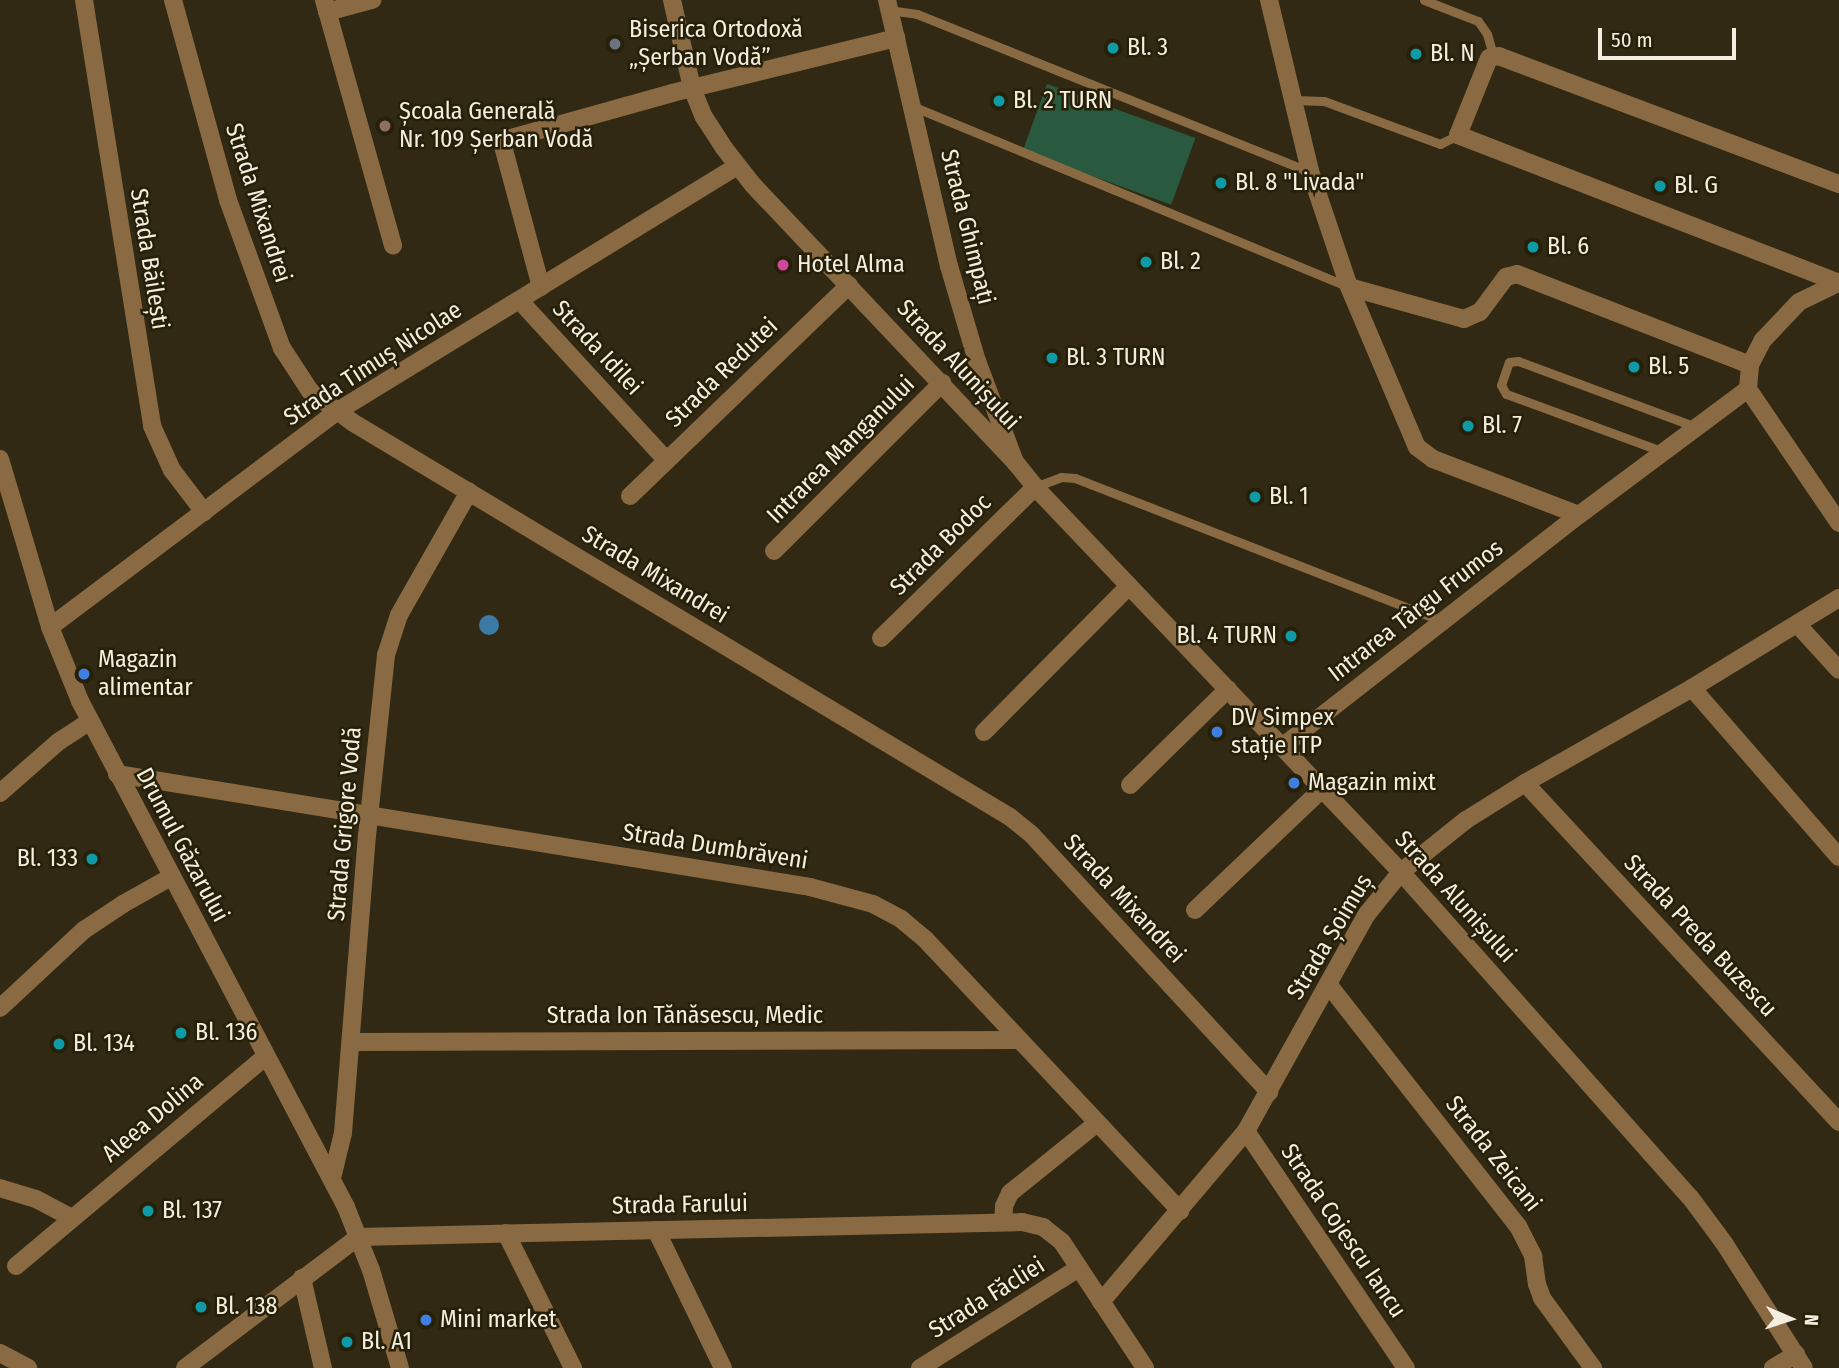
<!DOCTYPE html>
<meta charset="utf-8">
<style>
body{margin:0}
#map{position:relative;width:1839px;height:1368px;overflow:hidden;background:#312913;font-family:"Fira Sans Condensed",sans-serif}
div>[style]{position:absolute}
.green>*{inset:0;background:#29593e;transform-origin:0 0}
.water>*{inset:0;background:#3c7aa5}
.round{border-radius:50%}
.service>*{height:9px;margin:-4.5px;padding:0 4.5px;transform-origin:4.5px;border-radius:4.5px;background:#8a6a42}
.minor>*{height:18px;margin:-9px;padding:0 9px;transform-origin:9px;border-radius:9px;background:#8a6a42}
.tertiary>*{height:18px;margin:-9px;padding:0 9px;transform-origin:9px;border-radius:9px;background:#8a6a42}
.dots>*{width:19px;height:19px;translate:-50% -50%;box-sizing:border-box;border:4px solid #272009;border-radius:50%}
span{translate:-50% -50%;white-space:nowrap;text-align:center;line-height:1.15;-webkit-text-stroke:5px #272009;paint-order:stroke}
.poi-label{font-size:24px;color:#f3eee0}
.left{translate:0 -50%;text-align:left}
.right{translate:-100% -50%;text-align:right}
.street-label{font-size:24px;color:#f3eee0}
.north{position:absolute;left:1755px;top:1284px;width:70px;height:70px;-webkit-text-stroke:5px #272009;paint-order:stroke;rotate:93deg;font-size:19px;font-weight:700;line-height:28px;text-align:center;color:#f3eee0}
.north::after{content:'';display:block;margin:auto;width:24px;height:32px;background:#f3eee0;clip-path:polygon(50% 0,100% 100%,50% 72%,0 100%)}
.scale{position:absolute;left:1598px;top:28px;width:138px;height:32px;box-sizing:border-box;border:4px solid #f3eee0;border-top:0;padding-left:9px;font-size:21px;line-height:24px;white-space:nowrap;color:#f3eee0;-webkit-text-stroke:5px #272009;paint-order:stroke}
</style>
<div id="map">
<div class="green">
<i style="left:1047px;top:84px;width:158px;height:71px;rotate:20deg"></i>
</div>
<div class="water">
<i class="round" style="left:479px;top:615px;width:20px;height:20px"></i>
</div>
<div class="service">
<i style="left:1424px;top:0;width:58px;rotate:21.3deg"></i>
<i style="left:1478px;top:21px;width:16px;rotate:55deg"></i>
<i style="left:1487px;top:34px;width:22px;rotate:74deg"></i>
<i style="left:889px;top:10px;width:28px;rotate:8deg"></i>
<i style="left:917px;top:14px;width:421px;rotate:21.9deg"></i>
<i style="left:1293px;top:100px;width:31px;rotate:2deg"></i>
<i style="left:1324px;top:101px;width:124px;rotate:20.3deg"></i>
<i style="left:1440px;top:144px;width:20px;rotate:-27deg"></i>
<i style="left:912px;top:106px;width:472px;rotate:22.5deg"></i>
<i style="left:1664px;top:452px;width:168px;rotate:-159.8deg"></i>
<i style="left:1506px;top:394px;width:10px;rotate:-119deg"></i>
<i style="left:1501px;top:385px;width:24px;rotate:-71deg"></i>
<i style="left:1509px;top:362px;width:9px;rotate:-6deg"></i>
<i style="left:1518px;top:361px;width:190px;rotate:20.3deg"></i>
<i style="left:1035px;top:487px;width:28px;rotate:-21deg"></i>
<i style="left:1061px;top:477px;width:14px;rotate:4deg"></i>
<i style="left:1075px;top:478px;width:394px;rotate:21.3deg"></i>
</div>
<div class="minor">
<i style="left:84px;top:0;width:431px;rotate:80.9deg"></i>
<i style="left:152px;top:426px;width:48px;rotate:65.6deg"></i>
<i style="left:172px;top:470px;width:53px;rotate:52.7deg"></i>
<i style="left:173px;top:0;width:207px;rotate:74.6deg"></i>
<i style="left:228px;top:200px;width:158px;rotate:70deg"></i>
<i style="left:282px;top:348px;width:51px;rotate:56.9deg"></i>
<i style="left:310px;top:391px;width:52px;rotate:36.4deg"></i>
<i style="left:352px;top:422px;width:767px;rotate:30.98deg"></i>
<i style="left:1010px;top:817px;width:28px;rotate:39deg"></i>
<i style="left:1032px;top:835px;width:350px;rotate:47.3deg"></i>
<i style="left:324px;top:0;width:255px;rotate:74.3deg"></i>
<i style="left:672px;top:0;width:90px;rotate:77.2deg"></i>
<i style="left:692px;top:88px;width:31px;rotate:68deg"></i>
<i style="left:704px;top:117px;width:37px;rotate:57deg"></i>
<i style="left:724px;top:148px;width:47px;rotate:51.9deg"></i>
<i style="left:753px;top:185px;width:381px;rotate:46.6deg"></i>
<i style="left:1269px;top:0;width:176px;rotate:76.5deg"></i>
<i style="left:1310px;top:171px;width:122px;rotate:71.4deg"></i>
<i style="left:1349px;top:287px;width:174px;rotate:67deg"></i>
<i style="left:1417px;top:447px;width:20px;rotate:37deg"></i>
<i style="left:1433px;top:459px;width:156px;rotate:21deg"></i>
<i style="left:327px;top:12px;width:47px;rotate:-14.9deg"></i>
<i style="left:1839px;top:184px;width:363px;rotate:-159.4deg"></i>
<i style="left:1499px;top:56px;width:10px;rotate:169deg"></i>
<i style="left:1489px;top:58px;width:83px;rotate:111.9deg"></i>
<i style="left:1458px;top:135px;width:409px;rotate:21.2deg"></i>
<i style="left:541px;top:287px;width:146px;rotate:-105.1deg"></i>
<i style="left:503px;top:146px;width:6px;rotate:-81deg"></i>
<i style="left:504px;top:140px;width:174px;rotate:-15.6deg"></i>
<i style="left:672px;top:93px;width:231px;rotate:-13.8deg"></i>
<i style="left:1349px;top:287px;width:119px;rotate:15.5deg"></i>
<i style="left:1464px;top:319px;width:17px;rotate:-24deg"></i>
<i style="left:1480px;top:312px;width:44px;rotate:-53.4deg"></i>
<i style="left:1506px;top:277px;width:11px;rotate:-15deg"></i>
<i style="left:1517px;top:274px;width:250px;rotate:21.3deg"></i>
<i style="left:520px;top:301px;width:216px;rotate:47.4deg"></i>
<i style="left:1748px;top:389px;width:162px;rotate:55.8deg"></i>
<i style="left:630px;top:496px;width:304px;rotate:-43.9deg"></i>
<i style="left:774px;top:551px;width:238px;rotate:-45deg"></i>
<i style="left:1797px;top:624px;width:62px;rotate:47.6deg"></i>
<i style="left:50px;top:627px;width:358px;rotate:-36.9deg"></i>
<i style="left:336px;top:412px;width:470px;rotate:-31.5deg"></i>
<i style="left:881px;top:638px;width:216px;rotate:-44.4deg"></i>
<i style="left:1692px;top:688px;width:224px;rotate:49deg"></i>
<i style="left:984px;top:732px;width:206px;rotate:-45.2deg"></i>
<i style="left:1283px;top:746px;width:375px;rotate:-38deg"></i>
<i style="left:1579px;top:515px;width:211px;rotate:-36.7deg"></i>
<i style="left:1748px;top:389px;width:24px;rotate:-85deg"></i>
<i style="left:1750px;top:365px;width:28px;rotate:-63deg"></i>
<i style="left:1763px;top:340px;width:52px;rotate:-46.5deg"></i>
<i style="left:1799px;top:302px;width:41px;rotate:-25.9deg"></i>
<i style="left:117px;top:774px;width:702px;rotate:9.26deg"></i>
<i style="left:810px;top:887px;width:65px;rotate:15.1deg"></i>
<i style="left:873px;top:904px;width:32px;rotate:28deg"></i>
<i style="left:901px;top:919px;width:31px;rotate:40deg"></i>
<i style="left:925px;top:939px;width:373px;rotate:46.8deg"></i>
<i style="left:1525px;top:783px;width:462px;rotate:47.2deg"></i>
<i style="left:1130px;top:785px;width:137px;rotate:-44.4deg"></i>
<i style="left:0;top:793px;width:77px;rotate:-41.3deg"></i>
<i style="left:58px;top:742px;width:38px;rotate:-33deg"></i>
<i style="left:1195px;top:910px;width:177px;rotate:-43.6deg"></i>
<i style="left:1328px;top:984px;width:308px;rotate:51.9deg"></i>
<i style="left:1518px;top:1226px;width:34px;rotate:63deg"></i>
<i style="left:1533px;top:1256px;width:28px;rotate:82deg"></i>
<i style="left:1537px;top:1284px;width:15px;rotate:70deg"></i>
<i style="left:1542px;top:1298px;width:87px;rotate:53.9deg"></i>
<i style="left:0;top:1008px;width:115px;rotate:-42.9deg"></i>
<i style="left:84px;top:930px;width:47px;rotate:-33.7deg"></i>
<i style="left:123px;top:904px;width:55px;rotate:-29.4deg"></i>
<i style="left:351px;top:1042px;width:668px;rotate:-0.17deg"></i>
<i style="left:1246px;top:1131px;width:286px;rotate:56deg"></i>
<i style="left:332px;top:1178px;width:46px;rotate:-76.3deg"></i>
<i style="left:343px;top:1133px;width:298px;rotate:-85.4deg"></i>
<i style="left:367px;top:836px;width:182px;rotate:-84deg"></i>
<i style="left:386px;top:655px;width:42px;rotate:-72deg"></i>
<i style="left:399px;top:615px;width:142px;rotate:-60.4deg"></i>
<i style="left:0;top:1188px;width:38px;rotate:17deg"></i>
<i style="left:36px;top:1199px;width:41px;rotate:27.8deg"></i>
<i style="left:1003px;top:1222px;width:16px;rotate:-86deg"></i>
<i style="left:1004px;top:1206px;width:14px;rotate:-65deg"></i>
<i style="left:1010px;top:1193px;width:112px;rotate:-38.8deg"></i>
<i style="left:656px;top:1230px;width:153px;rotate:64.1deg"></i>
<i style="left:506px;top:1233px;width:151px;rotate:63.6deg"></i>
<i style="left:16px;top:1266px;width:326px;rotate:-40deg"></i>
<i style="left:302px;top:1278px;width:92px;rotate:76.9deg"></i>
<i style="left:1101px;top:1302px;width:224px;rotate:-49.7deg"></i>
<i style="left:1246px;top:1131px;width:248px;rotate:-60.9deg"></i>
<i style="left:1367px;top:914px;width:54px;rotate:-51deg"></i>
<i style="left:1401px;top:872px;width:83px;rotate:-38.7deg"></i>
<i style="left:1466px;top:820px;width:70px;rotate:-32.1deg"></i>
<i style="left:1525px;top:783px;width:192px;rotate:-29.6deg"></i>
<i style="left:1692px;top:688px;width:172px;rotate:-31.5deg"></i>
<i style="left:0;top:1353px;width:32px;rotate:28deg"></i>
<i style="left:185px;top:1368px;width:217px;rotate:-37.1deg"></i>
<i style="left:358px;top:1237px;width:664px;rotate:-1.29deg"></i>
<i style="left:1022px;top:1222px;width:22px;rotate:13deg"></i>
<i style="left:1043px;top:1227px;width:24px;rotate:38deg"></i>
<i style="left:1062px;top:1242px;width:151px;rotate:56.6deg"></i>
<i style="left:920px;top:1368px;width:188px;rotate:-32.2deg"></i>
<i style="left:1773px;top:1368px;width:27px;rotate:-31deg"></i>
</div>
<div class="tertiary">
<i style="left:887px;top:0;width:273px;rotate:76.9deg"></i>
<i style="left:949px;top:266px;width:99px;rotate:73.6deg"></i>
<i style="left:977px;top:361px;width:108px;rotate:69.4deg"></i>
<i style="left:1015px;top:462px;width:32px;rotate:51deg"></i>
<i style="left:1035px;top:487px;width:531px;rotate:46.45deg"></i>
<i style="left:1401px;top:872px;width:435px;rotate:48.4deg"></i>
<i style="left:1690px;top:1197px;width:57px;rotate:53.5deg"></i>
<i style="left:1724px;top:1243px;width:148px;rotate:57.4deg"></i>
<i style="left:0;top:459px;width:175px;rotate:73.4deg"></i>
<i style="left:50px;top:627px;width:80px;rotate:67.9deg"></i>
<i style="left:80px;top:701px;width:572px;rotate:62.27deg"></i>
<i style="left:346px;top:1207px;width:68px;rotate:68.4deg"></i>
<i style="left:371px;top:1270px;width:102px;rotate:73.5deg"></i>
</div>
<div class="dots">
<i style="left:615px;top:44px;background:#6b7280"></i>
<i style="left:1113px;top:48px;background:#0f9aa8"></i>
<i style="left:1416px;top:54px;background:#0f9aa8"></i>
<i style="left:999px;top:101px;background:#0f9aa8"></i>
<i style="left:385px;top:126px;background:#8d6e63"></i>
<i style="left:1221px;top:183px;background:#0f9aa8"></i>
<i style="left:1660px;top:186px;background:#0f9aa8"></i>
<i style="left:1533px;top:247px;background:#0f9aa8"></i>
<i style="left:1146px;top:262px;background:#0f9aa8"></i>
<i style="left:783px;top:265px;background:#d1479c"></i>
<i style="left:1052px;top:358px;background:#0f9aa8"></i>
<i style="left:1634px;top:367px;background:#0f9aa8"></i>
<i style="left:1468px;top:426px;background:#0f9aa8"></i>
<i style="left:1255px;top:497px;background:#0f9aa8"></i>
<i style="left:1291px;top:636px;background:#0f9aa8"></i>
<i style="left:84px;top:674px;background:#3f7fe0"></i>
<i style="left:1217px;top:732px;background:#3f7fe0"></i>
<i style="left:1294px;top:783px;background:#3f7fe0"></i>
<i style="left:92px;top:859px;background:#0f9aa8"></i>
<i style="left:181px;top:1033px;background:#0f9aa8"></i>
<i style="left:59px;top:1044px;background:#0f9aa8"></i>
<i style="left:148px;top:1211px;background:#0f9aa8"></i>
<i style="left:201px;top:1307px;background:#0f9aa8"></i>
<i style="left:426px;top:1320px;background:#3f7fe0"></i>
<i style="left:347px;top:1342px;background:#0f9aa8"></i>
</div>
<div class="poi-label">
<span class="left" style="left:629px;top:44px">Biserica Ortodoxă<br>„Șerban Vodă”</span>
<span class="left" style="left:1127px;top:48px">Bl. 3</span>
<span class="left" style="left:1430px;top:54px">Bl. N</span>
<span class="left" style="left:1013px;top:101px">Bl. 2 TURN</span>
<span class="left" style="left:399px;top:126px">Școala Generală<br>Nr. 109 Șerban Vodă</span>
<span class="left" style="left:1235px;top:183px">Bl. 8 "Livada"</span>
<span class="left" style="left:1674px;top:186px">Bl. G</span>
<span class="left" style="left:1547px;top:247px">Bl. 6</span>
<span class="left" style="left:1160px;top:262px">Bl. 2</span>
<span class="left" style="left:797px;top:265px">Hotel Alma</span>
<span class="left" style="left:1066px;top:358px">Bl. 3 TURN</span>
<span class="left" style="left:1648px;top:367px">Bl. 5</span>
<span class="left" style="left:1482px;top:426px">Bl. 7</span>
<span class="left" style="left:1269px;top:497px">Bl. 1</span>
<span class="right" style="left:1277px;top:636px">Bl. 4 TURN</span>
<span class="left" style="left:98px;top:674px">Magazin<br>alimentar</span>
<span class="left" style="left:1231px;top:732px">DV Simpex<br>stație ITP</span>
<span class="left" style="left:1308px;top:783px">Magazin mixt</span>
<span class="right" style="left:78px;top:859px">Bl. 133</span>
<span class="left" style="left:195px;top:1033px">Bl. 136</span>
<span class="left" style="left:73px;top:1044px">Bl. 134</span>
<span class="left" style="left:162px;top:1211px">Bl. 137</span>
<span class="left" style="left:215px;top:1307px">Bl. 138</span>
<span class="left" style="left:440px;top:1320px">Mini market</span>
<span class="left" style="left:361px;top:1342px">Bl. A1</span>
</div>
<div class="street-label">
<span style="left:258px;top:203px;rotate:72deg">Strada Mixandrei</span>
<span style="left:967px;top:227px;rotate:76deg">Strada Ghimpați</span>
<span style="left:149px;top:259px;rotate:81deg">Strada Băilești</span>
<span style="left:597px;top:348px;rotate:47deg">Strada Idilei</span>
<span style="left:373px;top:364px;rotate:-33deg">Strada Timuș Nicolae</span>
<span style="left:958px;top:365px;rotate:47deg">Strada Alunișului</span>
<span style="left:722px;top:373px;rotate:-44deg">Strada Redutei</span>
<span style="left:841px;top:450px;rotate:-45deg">Intrarea Manganului</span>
<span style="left:941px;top:545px;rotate:-45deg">Strada Bodoc</span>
<span style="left:655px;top:575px;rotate:31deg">Strada Mixandrei</span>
<span style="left:1416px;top:611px;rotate:-38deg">Intrarea Târgu Frumos</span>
<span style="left:345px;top:824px;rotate:-85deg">Strada Grigore Vodă</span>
<span style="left:182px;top:845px;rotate:62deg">Drumul Găzarului</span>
<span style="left:715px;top:847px;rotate:9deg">Strada Dumbrăveni</span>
<span style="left:1455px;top:897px;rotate:48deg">Strada Alunișului</span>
<span style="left:1124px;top:899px;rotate:47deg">Strada Mixandrei</span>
<span style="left:1700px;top:936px;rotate:47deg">Strada Preda Buzescu</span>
<span style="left:1330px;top:937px;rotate:-59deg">Strada Șoimuș</span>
<span style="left:685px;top:1016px">Strada Ion Tănăsescu, Medic</span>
<span style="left:153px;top:1118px;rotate:-40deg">Aleea Dolina</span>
<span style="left:1493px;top:1154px;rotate:52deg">Strada Zeicani</span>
<span style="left:680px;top:1205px;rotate:-1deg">Strada Farului</span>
<span style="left:1343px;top:1231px;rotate:56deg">Strada Cojescu Iancu</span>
<span style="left:987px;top:1298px;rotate:-32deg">Strada Făcliei</span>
</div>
<div class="north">N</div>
<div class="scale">50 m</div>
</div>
